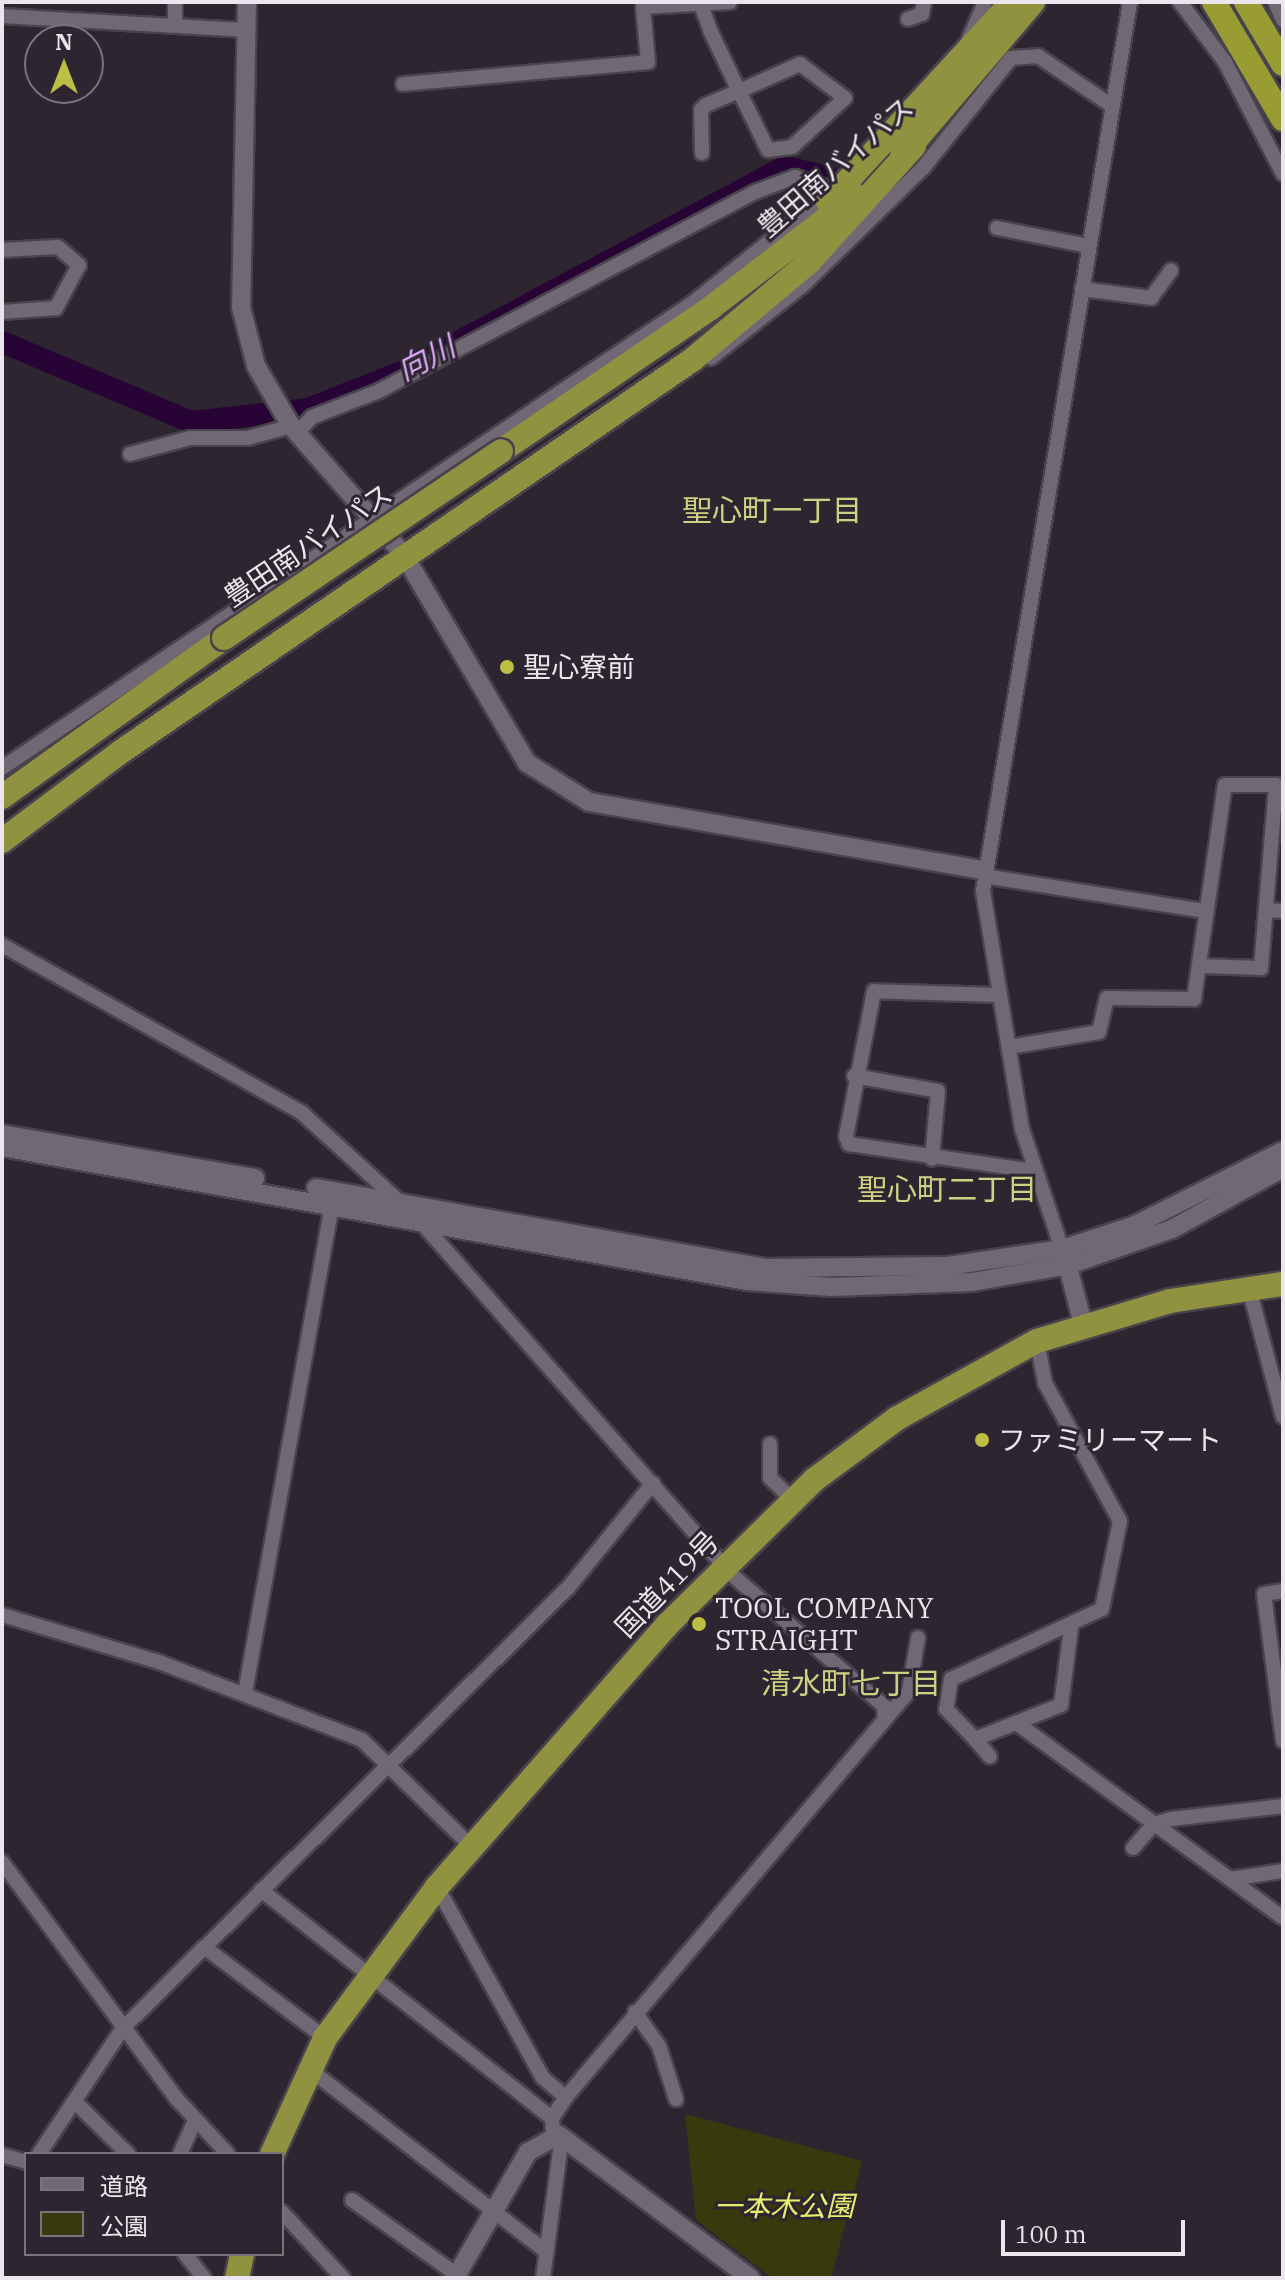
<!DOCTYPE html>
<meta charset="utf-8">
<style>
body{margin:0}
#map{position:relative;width:1285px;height:2280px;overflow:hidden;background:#2d2631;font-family:"IBM Plex Serif","Noto Sans JP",serif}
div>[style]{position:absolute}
.green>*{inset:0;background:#38390c}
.river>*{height:22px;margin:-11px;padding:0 11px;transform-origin:11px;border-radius:11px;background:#270336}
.roads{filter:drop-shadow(2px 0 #48434c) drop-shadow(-2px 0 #48434c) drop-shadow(0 2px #48434c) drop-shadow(0 -2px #48434c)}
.minor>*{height:14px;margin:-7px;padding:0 7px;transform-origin:7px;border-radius:7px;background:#706874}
.tertiary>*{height:18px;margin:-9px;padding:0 9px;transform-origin:9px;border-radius:9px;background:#706874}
.trunk>*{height:24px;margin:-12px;padding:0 12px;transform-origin:12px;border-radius:12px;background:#919240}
.motorway>*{height:24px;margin:-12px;padding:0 12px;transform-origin:12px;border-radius:12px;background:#999c33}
.bridges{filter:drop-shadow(2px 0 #48434c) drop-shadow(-2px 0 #48434c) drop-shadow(0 2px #48434c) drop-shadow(0 -2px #48434c)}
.trunk-bridge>*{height:24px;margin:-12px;padding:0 12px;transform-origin:12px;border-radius:12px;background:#919240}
.dots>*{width:22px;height:22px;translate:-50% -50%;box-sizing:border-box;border:4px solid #2d2631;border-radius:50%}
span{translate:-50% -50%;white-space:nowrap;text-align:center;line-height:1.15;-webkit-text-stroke:6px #2d2631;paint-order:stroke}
.street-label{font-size:28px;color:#ebe6ed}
.poi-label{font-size:28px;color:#ebe6ed}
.left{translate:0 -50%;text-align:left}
.park-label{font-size:28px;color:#eaee6d;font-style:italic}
.water-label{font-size:30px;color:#dfabf9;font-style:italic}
.neighbourhood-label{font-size:30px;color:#ced183}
.frame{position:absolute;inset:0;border:4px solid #ebe6ed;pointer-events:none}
.legend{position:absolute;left:24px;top:2152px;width:260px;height:104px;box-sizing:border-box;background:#2d2631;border:2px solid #79737c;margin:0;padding:10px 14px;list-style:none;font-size:24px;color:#ebe6ed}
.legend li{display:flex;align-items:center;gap:16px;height:40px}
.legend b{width:40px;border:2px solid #79737c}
.north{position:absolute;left:24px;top:24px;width:80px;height:80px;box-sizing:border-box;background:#2d2631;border:2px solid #79737c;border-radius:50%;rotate:0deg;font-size:22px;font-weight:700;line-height:32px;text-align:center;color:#ebe6ed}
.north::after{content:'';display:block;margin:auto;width:28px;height:36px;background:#bcbf43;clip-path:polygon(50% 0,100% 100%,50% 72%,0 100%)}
.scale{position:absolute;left:1001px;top:2220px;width:184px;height:36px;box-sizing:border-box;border:4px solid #ebe6ed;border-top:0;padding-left:10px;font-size:24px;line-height:28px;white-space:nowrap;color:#ebe6ed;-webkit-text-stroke:6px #2d2631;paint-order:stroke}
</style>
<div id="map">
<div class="green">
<i style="clip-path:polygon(685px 2114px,862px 2161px,831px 2278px,772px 2278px,696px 2220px)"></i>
</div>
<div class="river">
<i style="left:2px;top:342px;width:205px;rotate:22.9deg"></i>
<i style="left:191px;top:422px;width:118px;rotate:-6.3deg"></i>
<i style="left:308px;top:409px;width:103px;rotate:-21.6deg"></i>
<i style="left:404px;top:371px;width:432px;rotate:-28.2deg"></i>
<i style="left:785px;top:167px;width:44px;rotate:13.1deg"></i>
</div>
<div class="roads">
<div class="minor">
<i style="left:700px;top:2px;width:30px;rotate:70deg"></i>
<i style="left:710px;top:30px;width:68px;rotate:64.6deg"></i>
<i style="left:739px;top:91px;width:66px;rotate:63.8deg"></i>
<i style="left:768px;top:150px;width:24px;rotate:-7deg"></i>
<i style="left:792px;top:147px;width:72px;rotate:-42.8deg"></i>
<i style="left:845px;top:98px;width:56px;rotate:-142.9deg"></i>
<i style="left:800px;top:64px;width:67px;rotate:156.1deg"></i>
<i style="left:739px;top:91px;width:36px;rotate:157deg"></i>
<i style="left:706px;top:105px;width:7px;rotate:135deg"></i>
<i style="left:701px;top:110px;width:43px;rotate:88.7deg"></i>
<i style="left:1180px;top:2px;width:75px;rotate:53.1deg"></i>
<i style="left:1225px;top:62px;width:126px;rotate:62.6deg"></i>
<i style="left:1275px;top:2px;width:20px;rotate:66deg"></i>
<i style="left:2px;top:16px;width:241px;rotate:3.3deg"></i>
<i style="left:908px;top:19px;width:15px;rotate:-20deg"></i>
<i style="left:922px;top:14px;width:12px;rotate:-81deg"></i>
<i style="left:175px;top:23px;width:21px;rotate:-90deg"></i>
<i style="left:969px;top:39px;width:40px;rotate:-66.6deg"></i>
<i style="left:403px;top:84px;width:246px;rotate:-5.1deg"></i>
<i style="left:648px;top:62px;width:55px;rotate:-95.2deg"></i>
<i style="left:643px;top:7px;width:87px;rotate:-3.3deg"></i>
<i style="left:997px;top:228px;width:94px;rotate:11.1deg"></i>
<i style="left:2px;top:250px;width:56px;rotate:-3.1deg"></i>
<i style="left:58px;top:247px;width:28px;rotate:41deg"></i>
<i style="left:79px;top:265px;width:49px;rotate:118.1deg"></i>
<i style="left:56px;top:308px;width:54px;rotate:175.8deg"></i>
<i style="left:1082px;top:289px;width:70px;rotate:7.4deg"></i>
<i style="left:1151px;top:298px;width:34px;rotate:-54deg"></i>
<i style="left:711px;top:358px;width:117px;rotate:-38.4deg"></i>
<i style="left:803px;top:285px;width:168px;rotate:-44.3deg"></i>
<i style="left:923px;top:168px;width:141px;rotate:-51.3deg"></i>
<i style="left:1011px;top:58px;width:27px;rotate:-4deg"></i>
<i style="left:1038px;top:56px;width:89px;rotate:34deg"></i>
<i style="left:297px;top:433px;width:22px;rotate:-47deg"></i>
<i style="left:312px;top:417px;width:72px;rotate:-21.2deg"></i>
<i style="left:379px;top:391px;width:425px;rotate:-27.9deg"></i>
<i style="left:755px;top:192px;width:43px;rotate:-20.6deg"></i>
<i style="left:795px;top:177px;width:40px;rotate:18deg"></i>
<i style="left:130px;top:454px;width:62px;rotate:-14.9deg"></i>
<i style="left:190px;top:438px;width:58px"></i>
<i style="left:248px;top:438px;width:45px;rotate:-15.6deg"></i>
<i style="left:2px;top:768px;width:831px;rotate:-33.96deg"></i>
<i style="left:691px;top:304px;width:176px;rotate:-38.6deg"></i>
<i style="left:984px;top:870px;width:9px;rotate:49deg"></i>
<i style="left:990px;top:877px;width:218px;rotate:9deg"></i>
<i style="left:1266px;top:910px;width:17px;rotate:3deg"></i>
<i style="left:2px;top:945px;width:344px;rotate:29.2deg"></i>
<i style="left:302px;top:1113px;width:135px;rotate:42.3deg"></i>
<i style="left:998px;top:995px;width:124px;rotate:-178.2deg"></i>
<i style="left:874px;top:991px;width:148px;rotate:100.9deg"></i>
<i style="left:846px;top:1136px;width:9px;rotate:69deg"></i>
<i style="left:849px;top:1144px;width:188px;rotate:8.3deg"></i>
<i style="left:1009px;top:1047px;width:91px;rotate:-9.5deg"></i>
<i style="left:1099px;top:1032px;width:35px;rotate:-77deg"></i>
<i style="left:1107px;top:998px;width:87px;rotate:0.7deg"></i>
<i style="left:1194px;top:999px;width:216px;rotate:-81.8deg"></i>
<i style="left:1225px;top:785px;width:51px"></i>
<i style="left:1276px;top:785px;width:184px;rotate:94.7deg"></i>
<i style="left:1261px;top:968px;width:60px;rotate:-178.1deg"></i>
<i style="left:854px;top:1076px;width:85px;rotate:10.1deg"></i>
<i style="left:938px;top:1091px;width:68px;rotate:95deg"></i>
<i style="left:420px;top:1221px;width:470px;rotate:48.6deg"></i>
<i style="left:731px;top:1574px;width:202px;rotate:40.8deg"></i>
<i style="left:884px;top:1706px;width:13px;rotate:86deg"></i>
<i style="left:1062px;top:1249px;width:126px;rotate:-108.4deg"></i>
<i style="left:1022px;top:1129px;width:241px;rotate:-99.3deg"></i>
<i style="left:983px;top:891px;width:901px;rotate:-80.61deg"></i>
<i style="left:1249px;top:1288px;width:133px;rotate:75.2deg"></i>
<i style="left:1037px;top:1341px;width:43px;rotate:79.2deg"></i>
<i style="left:1045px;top:1383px;width:157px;rotate:61.5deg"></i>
<i style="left:1120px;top:1521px;width:90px;rotate:101.6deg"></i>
<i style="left:1102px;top:1609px;width:166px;rotate:155.1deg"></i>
<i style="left:951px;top:1679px;width:30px;rotate:99deg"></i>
<i style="left:946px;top:1709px;width:42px;rotate:46deg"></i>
<i style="left:975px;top:1739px;width:92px;rotate:-21.6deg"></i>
<i style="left:1061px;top:1705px;width:78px;rotate:-82.6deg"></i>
<i style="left:770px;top:1444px;width:34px;rotate:90deg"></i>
<i style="left:770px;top:1478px;width:30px;rotate:44deg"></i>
<i style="left:1283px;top:1591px;width:19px;rotate:171deg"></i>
<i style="left:1264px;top:1594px;width:148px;rotate:82.6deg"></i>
<i style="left:2px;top:1615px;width:164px;rotate:16.7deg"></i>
<i style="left:159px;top:1662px;width:217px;rotate:21deg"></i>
<i style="left:362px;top:1740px;width:155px;rotate:44.2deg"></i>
<i style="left:245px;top:1693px;width:498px;rotate:-79.9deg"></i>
<i style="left:1018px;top:1724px;width:328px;rotate:36.2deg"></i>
<i style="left:975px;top:1739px;width:23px;rotate:50deg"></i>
<i style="left:1133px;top:1848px;width:32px;rotate:-49deg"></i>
<i style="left:1154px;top:1824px;width:18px;rotate:-16deg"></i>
<i style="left:1171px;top:1819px;width:113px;rotate:-6.6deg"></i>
<i style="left:2px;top:1862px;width:293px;rotate:53.6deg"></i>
<i style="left:176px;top:2098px;width:76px;rotate:47.1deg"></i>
<i style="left:1230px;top:1879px;width:54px;rotate:-8.6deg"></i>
<i style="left:437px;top:1887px;width:218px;rotate:61deg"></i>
<i style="left:543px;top:2078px;width:30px;rotate:40deg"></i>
<i style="left:261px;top:1890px;width:370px;rotate:38.1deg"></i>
<i style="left:204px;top:1947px;width:151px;rotate:36.9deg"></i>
<i style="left:635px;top:2012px;width:42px;rotate:54.8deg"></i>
<i style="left:659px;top:2046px;width:56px;rotate:72.2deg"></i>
<i style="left:309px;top:2069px;width:300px;rotate:37.6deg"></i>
<i style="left:76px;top:2103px;width:73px;rotate:44.4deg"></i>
<i style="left:553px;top:2136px;width:18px;rotate:-93deg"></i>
<i style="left:552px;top:2118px;width:25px;rotate:-56deg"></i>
<i style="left:566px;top:2097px;width:531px;rotate:-49.81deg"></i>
<i style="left:909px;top:1691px;width:54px;rotate:-80.4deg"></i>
<i style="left:39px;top:2154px;width:151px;rotate:-56.3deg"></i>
<i style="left:123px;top:2028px;width:626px;rotate:-44.68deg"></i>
<i style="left:568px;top:1588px;width:135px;rotate:-51deg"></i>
<i style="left:180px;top:2154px;width:37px;rotate:-66deg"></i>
<i style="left:2px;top:2155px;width:25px;rotate:16deg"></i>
<i style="left:352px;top:2200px;width:129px;rotate:35.5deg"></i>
<i style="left:282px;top:2212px;width:90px;rotate:47.3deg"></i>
<i style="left:185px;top:2254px;width:31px;rotate:52deg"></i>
<i style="left:543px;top:2278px;width:143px;rotate:-82.4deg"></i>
</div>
<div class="tertiary">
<i style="left:247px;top:2px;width:305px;rotate:91.1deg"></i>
<i style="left:241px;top:307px;width:61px;rotate:75.7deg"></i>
<i style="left:256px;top:366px;width:69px;rotate:59.7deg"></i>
<i style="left:291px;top:426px;width:171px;rotate:48.8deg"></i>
<i style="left:404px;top:555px;width:242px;rotate:59.4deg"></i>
<i style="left:527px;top:763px;width:73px;rotate:32.2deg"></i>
<i style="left:589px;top:802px;width:401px;rotate:9.8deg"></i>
<i style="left:2px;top:1134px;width:257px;rotate:9.9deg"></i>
<i style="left:2px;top:1147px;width:757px;rotate:10.2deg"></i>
<i style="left:747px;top:1281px;width:84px;rotate:4.1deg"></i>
<i style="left:831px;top:1287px;width:141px;rotate:-2deg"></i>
<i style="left:972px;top:1282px;width:98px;rotate:-9.9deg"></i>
<i style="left:1069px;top:1265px;width:109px;rotate:-19.3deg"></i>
<i style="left:1172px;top:1229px;width:127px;rotate:-28.8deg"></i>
<i style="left:316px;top:1188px;width:458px;rotate:10.1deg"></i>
<i style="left:767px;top:1268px;width:181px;rotate:-0.6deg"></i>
<i style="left:948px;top:1266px;width:115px;rotate:-8.5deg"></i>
<i style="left:1062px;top:1249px;width:77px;rotate:-18.2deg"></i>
<i style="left:1135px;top:1225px;width:165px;rotate:-26.6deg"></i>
<i style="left:1065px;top:1255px;width:71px;rotate:75.4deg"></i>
<i style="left:455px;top:2278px;width:146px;rotate:-59.9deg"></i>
<i style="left:528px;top:2152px;width:35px;rotate:-29deg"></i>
<i style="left:559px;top:2135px;width:239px;rotate:36.8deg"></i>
</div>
<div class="trunk">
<i style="left:902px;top:156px;width:202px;rotate:-49.6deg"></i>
<i style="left:828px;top:202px;width:272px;rotate:-47.4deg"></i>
<i style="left:501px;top:451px;width:255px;rotate:-34.3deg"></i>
<i style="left:712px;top:307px;width:182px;rotate:-37.6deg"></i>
<i style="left:2px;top:797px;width:273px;rotate:-35.6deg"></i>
<i style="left:2px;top:841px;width:150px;rotate:-36.9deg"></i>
<i style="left:122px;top:751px;width:691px;rotate:-34.45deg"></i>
<i style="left:692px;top:360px;width:153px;rotate:-39.9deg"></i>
<i style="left:809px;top:262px;width:156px;rotate:-47.8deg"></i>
<i style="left:272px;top:2154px;width:128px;rotate:-65.4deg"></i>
<i style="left:325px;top:2038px;width:188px;rotate:-53.4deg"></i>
<i style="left:437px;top:1887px;width:349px;rotate:-48.7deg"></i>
<i style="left:667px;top:1625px;width:206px;rotate:-44.6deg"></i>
<i style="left:814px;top:1480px;width:102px;rotate:-36.6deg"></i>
<i style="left:896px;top:1419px;width:161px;rotate:-29deg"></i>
<i style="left:1037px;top:1341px;width:139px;rotate:-16.7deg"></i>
<i style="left:1170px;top:1301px;width:114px;rotate:-8.6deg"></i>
<i style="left:237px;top:2278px;width:25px;rotate:-78deg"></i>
</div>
<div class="motorway">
<i style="left:1214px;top:2px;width:136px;rotate:59.5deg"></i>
<i style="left:1246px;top:2px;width:72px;rotate:59.2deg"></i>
</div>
</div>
<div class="bridges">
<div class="trunk-bridge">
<i style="left:224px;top:638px;width:334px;rotate:-34deg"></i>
</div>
</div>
<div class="dots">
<i style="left:507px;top:667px;background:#bcbf43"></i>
<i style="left:982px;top:1440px;background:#bcbf43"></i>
<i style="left:699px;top:1624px;background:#bcbf43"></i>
</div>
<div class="street-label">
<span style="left:835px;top:167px;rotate:-41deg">豊田南バイパス</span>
<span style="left:308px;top:545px;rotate:-34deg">豊田南バイパス</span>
<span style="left:667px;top:1584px;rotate:-46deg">国道419号</span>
</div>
<div class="poi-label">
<span class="left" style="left:523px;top:667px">聖心寮前</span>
<span class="left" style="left:998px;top:1440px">ファミリーマート</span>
<span class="left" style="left:715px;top:1624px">TOOL COMPANY<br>STRAIGHT</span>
</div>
<div class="park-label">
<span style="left:784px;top:2206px">一本木公園</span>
</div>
<div class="water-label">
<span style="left:426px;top:358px;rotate:-27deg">向川</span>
</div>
<div class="neighbourhood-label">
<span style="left:772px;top:510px">聖心町一丁目</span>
<span style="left:947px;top:1189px">聖心町二丁目</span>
<span style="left:851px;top:1683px">清水町七丁目</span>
</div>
<div class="frame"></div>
<ul class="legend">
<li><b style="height:10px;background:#706874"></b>道路</li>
<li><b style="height:22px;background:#38390c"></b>公園</li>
</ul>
<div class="north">N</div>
<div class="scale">100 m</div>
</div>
